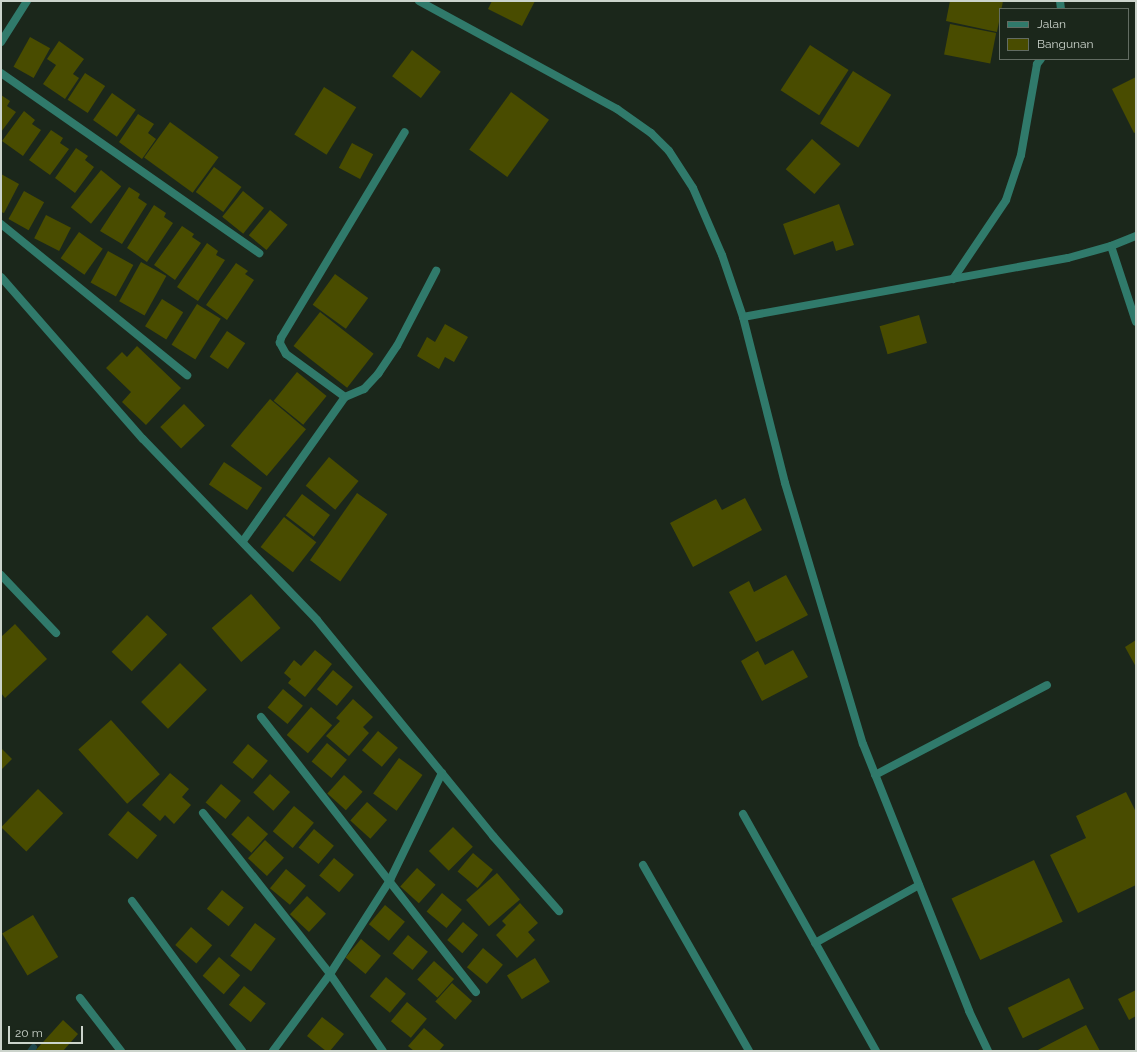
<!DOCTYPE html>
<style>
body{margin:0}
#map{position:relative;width:1137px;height:1052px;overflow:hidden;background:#1b271b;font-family:Raleway,sans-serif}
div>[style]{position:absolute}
.stream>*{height:7px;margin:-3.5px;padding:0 3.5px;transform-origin:3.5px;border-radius:3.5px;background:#20474d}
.building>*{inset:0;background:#494c00;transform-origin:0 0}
.minor>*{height:8px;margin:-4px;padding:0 4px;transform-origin:4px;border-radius:4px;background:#307a6b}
span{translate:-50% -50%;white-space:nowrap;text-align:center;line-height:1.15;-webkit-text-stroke:3px #1b271b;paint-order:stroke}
.frame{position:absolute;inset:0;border:2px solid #ccd4cc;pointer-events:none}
.legend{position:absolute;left:999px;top:8px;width:130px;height:52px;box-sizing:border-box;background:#1b271b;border:1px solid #626c62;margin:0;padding:5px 7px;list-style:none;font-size:12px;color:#ccd4cc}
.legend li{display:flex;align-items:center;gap:8px;height:20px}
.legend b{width:20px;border:1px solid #626c62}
.scale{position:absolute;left:8px;top:1026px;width:75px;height:18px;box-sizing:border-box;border:2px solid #ccd4cc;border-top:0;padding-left:5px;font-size:12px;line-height:14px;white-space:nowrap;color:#ccd4cc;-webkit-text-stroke:3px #1b271b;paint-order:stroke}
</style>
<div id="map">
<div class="stream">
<i style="left:30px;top:1051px;width:5px;rotate:-53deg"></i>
</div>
<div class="building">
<i style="clip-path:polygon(492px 1px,535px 1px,522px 26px,488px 9px)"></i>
<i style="clip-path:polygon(950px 1px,1003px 1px,997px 32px,946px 21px)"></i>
<i style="left:950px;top:24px;width:47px;height:31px;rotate:11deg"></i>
<i style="left:30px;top:37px;width:23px;height:34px;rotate:29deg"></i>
<i style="clip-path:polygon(59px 41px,84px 59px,73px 74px,79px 78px,65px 99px,43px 84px,56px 65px,47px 59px)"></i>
<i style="left:810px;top:45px;width:46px;height:54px;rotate:33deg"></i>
<i style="left:412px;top:50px;width:36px;height:33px;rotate:37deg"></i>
<i style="left:853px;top:71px;width:45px;height:62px;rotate:32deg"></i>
<i style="left:85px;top:73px;width:24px;height:32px;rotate:33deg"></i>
<i style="clip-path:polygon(1136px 77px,1136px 132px,1134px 133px,1112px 89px)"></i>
<i style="left:324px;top:87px;width:38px;height:56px;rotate:32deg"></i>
<i style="left:511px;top:92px;width:47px;height:71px;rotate:36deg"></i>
<i style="left:112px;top:93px;width:29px;height:33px;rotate:35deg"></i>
<i style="clip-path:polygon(1px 95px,10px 101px,7px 106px,16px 112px,1px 132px)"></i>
<i style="clip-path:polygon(24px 111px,35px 120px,32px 124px,41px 130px,23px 156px,2px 141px)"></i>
<i style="clip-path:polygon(138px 114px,154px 124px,148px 133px,156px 139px,142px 159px,119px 142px)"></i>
<i style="left:170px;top:122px;width:60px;height:44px;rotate:36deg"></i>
<i style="clip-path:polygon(51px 130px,63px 138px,60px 143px,69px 149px,50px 175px,29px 160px)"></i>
<i style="left:812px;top:139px;width:38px;height:40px;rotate:41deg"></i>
<i style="left:352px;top:143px;width:24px;height:28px;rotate:28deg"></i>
<i style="clip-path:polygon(76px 148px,88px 156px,85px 160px,94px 167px,75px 193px,55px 178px)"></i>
<i style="left:214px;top:167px;width:34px;height:31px;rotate:36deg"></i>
<i style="left:101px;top:170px;width:26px;height:48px;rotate:39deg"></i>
<i style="clip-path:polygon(1px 174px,19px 184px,4px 213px,1px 212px)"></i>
<i style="clip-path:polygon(129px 187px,140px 194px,138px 198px,147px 204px,122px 244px,100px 231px)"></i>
<i style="left:24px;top:191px;width:23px;height:32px;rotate:29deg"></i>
<i style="left:243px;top:191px;width:27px;height:33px;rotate:39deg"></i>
<i style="clip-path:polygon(839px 204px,854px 245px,836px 251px,833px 241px,794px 255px,783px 224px)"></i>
<i style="clip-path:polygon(154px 205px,166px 213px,164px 217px,173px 223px,147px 262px,127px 248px)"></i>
<i style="left:270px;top:210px;width:23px;height:33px;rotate:40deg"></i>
<i style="left:46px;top:215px;width:28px;height:26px;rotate:27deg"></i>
<i style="clip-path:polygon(182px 226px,194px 234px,192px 237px,201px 243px,175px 280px,154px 265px)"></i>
<i style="left:79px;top:232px;width:29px;height:32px;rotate:35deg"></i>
<i style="clip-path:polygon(207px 243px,218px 251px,216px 255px,225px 260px,198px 301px,177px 287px)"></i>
<i style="left:108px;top:251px;width:29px;height:36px;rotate:29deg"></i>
<i style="left:141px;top:262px;width:29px;height:45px;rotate:29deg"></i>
<i style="clip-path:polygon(236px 263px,248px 271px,245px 274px,254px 280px,227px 320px,206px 305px)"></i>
<i style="left:335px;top:274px;width:41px;height:38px;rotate:36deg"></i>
<i style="left:162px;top:299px;width:25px;height:32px;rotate:32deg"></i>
<i style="left:197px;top:304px;width:28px;height:48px;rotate:32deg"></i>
<i style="left:320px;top:312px;width:68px;height:43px;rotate:38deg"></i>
<i style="left:919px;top:315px;width:29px;height:41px;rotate:74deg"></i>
<i style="clip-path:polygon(445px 324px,468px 337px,454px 362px,445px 357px,439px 369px,417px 356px,427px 337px,435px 342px)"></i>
<i style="left:227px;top:331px;width:22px;height:31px;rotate:34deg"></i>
<i style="clip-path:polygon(137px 346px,181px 388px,146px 425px,122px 402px,131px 392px,106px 368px,122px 352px,127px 357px)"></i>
<i style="left:297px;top:372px;width:38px;height:37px;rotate:39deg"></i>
<i style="left:270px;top:399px;width:47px;height:61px;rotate:40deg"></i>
<i style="left:184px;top:404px;width:30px;height:33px;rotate:46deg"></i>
<i style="left:329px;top:457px;width:38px;height:37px;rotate:39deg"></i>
<i style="left:224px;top:462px;width:46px;height:27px;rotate:34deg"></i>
<i style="left:357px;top:493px;width:37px;height:82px;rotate:35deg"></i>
<i style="left:302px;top:494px;width:35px;height:27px;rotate:37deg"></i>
<i style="clip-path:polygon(745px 498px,762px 530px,693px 567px,670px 523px,716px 499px,722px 510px)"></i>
<i style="left:284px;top:517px;width:41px;height:38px;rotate:38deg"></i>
<i style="clip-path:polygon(786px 575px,808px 615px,756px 642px,729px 592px,749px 581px,754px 592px)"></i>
<i style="left:251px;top:594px;width:45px;height:52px;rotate:49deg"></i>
<i style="left:147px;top:615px;width:28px;height:51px;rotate:44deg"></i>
<i style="clip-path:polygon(15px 624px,47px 659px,5px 698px,1px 693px,1px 637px)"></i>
<i style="clip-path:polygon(1136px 640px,1136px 667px,1125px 647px)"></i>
<i style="clip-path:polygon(315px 650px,332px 664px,305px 697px,288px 683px,291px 679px,284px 673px,294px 660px,301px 666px)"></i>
<i style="clip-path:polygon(793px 650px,808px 677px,762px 701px,741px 661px,758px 651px,765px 665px)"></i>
<i style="left:180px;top:663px;width:38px;height:55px;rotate:45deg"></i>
<i style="left:333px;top:670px;width:26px;height:25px;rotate:40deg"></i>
<i style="left:283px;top:689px;width:26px;height:24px;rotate:40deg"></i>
<i style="clip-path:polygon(353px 699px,373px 717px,363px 727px,369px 733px,349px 756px,326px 736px,340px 721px,336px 718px)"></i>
<i style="left:311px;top:707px;width:28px;height:37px;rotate:41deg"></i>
<i style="left:111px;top:720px;width:73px;height:44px;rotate:48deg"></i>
<i style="left:378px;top:731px;width:26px;height:25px;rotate:40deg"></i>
<i style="left:327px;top:743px;width:26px;height:24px;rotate:40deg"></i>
<i style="left:248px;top:744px;width:26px;height:24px;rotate:40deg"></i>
<i style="clip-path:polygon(1px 748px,12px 759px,1px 770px)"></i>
<i style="left:399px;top:758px;width:29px;height:44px;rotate:36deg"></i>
<i style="clip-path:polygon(170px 773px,189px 789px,182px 797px,191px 805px,174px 824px,165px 815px,160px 821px,142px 805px)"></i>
<i style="left:270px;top:774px;width:27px;height:25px;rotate:42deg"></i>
<i style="left:344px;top:775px;width:25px;height:25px;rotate:42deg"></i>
<i style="left:221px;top:784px;width:26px;height:24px;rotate:40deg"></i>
<i style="left:38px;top:789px;width:35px;height:53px;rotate:44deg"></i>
<i style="clip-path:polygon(1126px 792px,1136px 812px,1136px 885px,1078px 913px,1050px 855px,1086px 838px,1076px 816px)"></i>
<i style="left:367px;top:802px;width:27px;height:25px;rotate:42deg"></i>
<i style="left:294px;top:806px;width:26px;height:33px;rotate:40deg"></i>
<i style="left:128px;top:811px;width:38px;height:31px;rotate:40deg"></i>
<i style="left:248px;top:816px;width:27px;height:25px;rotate:42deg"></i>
<i style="left:453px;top:827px;width:28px;height:34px;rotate:45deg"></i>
<i style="left:314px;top:829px;width:26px;height:24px;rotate:40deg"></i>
<i style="left:265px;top:840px;width:26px;height:25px;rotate:43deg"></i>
<i style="left:473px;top:853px;width:26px;height:24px;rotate:40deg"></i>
<i style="left:334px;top:858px;width:26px;height:23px;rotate:40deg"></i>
<i style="left:1034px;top:860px;width:68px;height:91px;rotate:65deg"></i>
<i style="left:417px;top:868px;width:25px;height:25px;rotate:42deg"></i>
<i style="left:286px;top:869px;width:26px;height:25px;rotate:40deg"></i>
<i style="left:497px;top:873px;width:35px;height:41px;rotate:49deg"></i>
<i style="left:222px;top:890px;width:28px;height:24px;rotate:39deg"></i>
<i style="left:442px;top:893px;width:26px;height:24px;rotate:40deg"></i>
<i style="left:307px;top:896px;width:26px;height:25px;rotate:43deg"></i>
<i style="clip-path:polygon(520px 903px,538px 923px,528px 932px,535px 940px,517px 958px,496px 935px,506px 925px,502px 921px)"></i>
<i style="left:385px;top:905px;width:26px;height:25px;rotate:40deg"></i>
<i style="left:33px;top:915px;width:49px;height:36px;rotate:59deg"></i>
<i style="left:463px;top:922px;width:20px;height:24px;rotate:41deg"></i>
<i style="left:255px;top:923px;width:26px;height:41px;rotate:37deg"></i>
<i style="left:191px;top:927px;width:28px;height:24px;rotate:41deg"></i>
<i style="left:408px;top:935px;width:26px;height:24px;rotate:40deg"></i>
<i style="left:361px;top:939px;width:26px;height:24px;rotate:40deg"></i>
<i style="left:483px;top:948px;width:26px;height:25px;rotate:40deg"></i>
<i style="left:219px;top:957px;width:28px;height:25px;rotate:41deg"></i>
<i style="left:535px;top:958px;width:28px;height:33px;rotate:58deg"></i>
<i style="left:434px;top:961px;width:27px;height:25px;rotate:42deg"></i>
<i style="left:386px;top:977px;width:26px;height:25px;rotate:40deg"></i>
<i style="left:1069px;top:978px;width:34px;height:68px;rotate:64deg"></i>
<i style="left:452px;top:983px;width:27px;height:25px;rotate:42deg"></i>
<i style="left:244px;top:986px;width:28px;height:24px;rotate:39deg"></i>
<i style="clip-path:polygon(1136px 990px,1136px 1016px,1129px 1020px,1118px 999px)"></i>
<i style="left:407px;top:1002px;width:26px;height:25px;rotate:40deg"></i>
<i style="clip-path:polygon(322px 1017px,344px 1034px,330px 1051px,326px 1051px,307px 1036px)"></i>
<i style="clip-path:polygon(63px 1020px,78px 1034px,63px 1051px,35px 1051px)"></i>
<i style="clip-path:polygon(1086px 1025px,1100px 1051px,1036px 1051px)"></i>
<i style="clip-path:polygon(424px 1028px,444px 1045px,439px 1051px,414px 1051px,408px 1046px)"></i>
</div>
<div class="minor">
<i style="left:419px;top:1px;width:226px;rotate:28.6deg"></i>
<i style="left:617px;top:109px;width:42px;rotate:35.2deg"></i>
<i style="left:651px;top:133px;width:25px;rotate:45deg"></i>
<i style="left:669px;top:151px;width:44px;rotate:57deg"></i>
<i style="left:693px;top:188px;width:73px;rotate:66.6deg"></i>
<i style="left:722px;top:255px;width:65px;rotate:71.3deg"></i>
<i style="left:743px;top:317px;width:171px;rotate:75.8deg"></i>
<i style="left:785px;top:483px;width:272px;rotate:73.4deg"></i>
<i style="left:863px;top:744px;width:287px;rotate:68.3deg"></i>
<i style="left:969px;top:1011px;width:44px;rotate:64.6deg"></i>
<i style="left:1060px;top:1px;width:8px;rotate:83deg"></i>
<i style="left:1px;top:42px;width:49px;rotate:-57.6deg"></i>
<i style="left:1px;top:73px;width:315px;rotate:34.9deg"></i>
<i style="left:1px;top:224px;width:240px;rotate:39.1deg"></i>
<i style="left:1111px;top:246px;width:80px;rotate:71.8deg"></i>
<i style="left:1px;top:277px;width:215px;rotate:48.8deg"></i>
<i style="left:143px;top:439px;width:251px;rotate:46.1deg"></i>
<i style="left:317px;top:620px;width:279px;rotate:50.8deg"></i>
<i style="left:493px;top:836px;width:100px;rotate:48.7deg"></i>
<i style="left:953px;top:279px;width:95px;rotate:-56.1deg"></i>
<i style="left:1006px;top:200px;width:47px;rotate:-71.6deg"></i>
<i style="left:1021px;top:155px;width:92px;rotate:-80deg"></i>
<i style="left:1037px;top:64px;width:6px;rotate:-51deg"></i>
<i style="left:743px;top:317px;width:330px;rotate:-10.3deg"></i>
<i style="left:1068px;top:258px;width:45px;rotate:-15.6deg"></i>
<i style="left:1111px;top:246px;width:27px;rotate:-22deg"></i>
<i style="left:345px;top:397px;width:73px;rotate:-143.9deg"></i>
<i style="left:286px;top:354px;width:13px;rotate:-119deg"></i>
<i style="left:280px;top:343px;width:5px;rotate:-79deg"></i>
<i style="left:281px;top:338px;width:240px;rotate:-59deg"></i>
<i style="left:243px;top:541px;width:176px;rotate:-54.7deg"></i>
<i style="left:345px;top:397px;width:21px;rotate:-23deg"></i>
<i style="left:364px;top:389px;width:21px;rotate:-47deg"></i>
<i style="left:378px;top:374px;width:34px;rotate:-56deg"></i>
<i style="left:397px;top:346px;width:85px;rotate:-62.5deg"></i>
<i style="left:1px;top:575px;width:80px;rotate:46.5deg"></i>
<i style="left:261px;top:717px;width:349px;rotate:52deg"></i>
<i style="left:875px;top:775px;width:194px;rotate:-27.6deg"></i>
<i style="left:203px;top:813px;width:205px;rotate:51.7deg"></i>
<i style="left:330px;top:974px;width:93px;rotate:55.5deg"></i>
<i style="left:743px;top:814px;width:272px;rotate:60.7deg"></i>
<i style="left:643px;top:865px;width:214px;rotate:60.3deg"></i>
<i style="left:132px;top:901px;width:186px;rotate:53.7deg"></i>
<i style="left:815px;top:943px;width:119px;rotate:-29.1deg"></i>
<i style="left:80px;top:998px;width:67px;rotate:52.3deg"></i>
<i style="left:273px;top:1051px;width:96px;rotate:-53.5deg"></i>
<i style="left:330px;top:974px;width:112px;rotate:-57.4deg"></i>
<i style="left:390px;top:880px;width:119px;rotate:-64.1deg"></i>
</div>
<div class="frame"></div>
<ul class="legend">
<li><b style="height:5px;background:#307a6b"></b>Jalan</li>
<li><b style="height:11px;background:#494c00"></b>Bangunan</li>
</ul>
<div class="scale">20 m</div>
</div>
